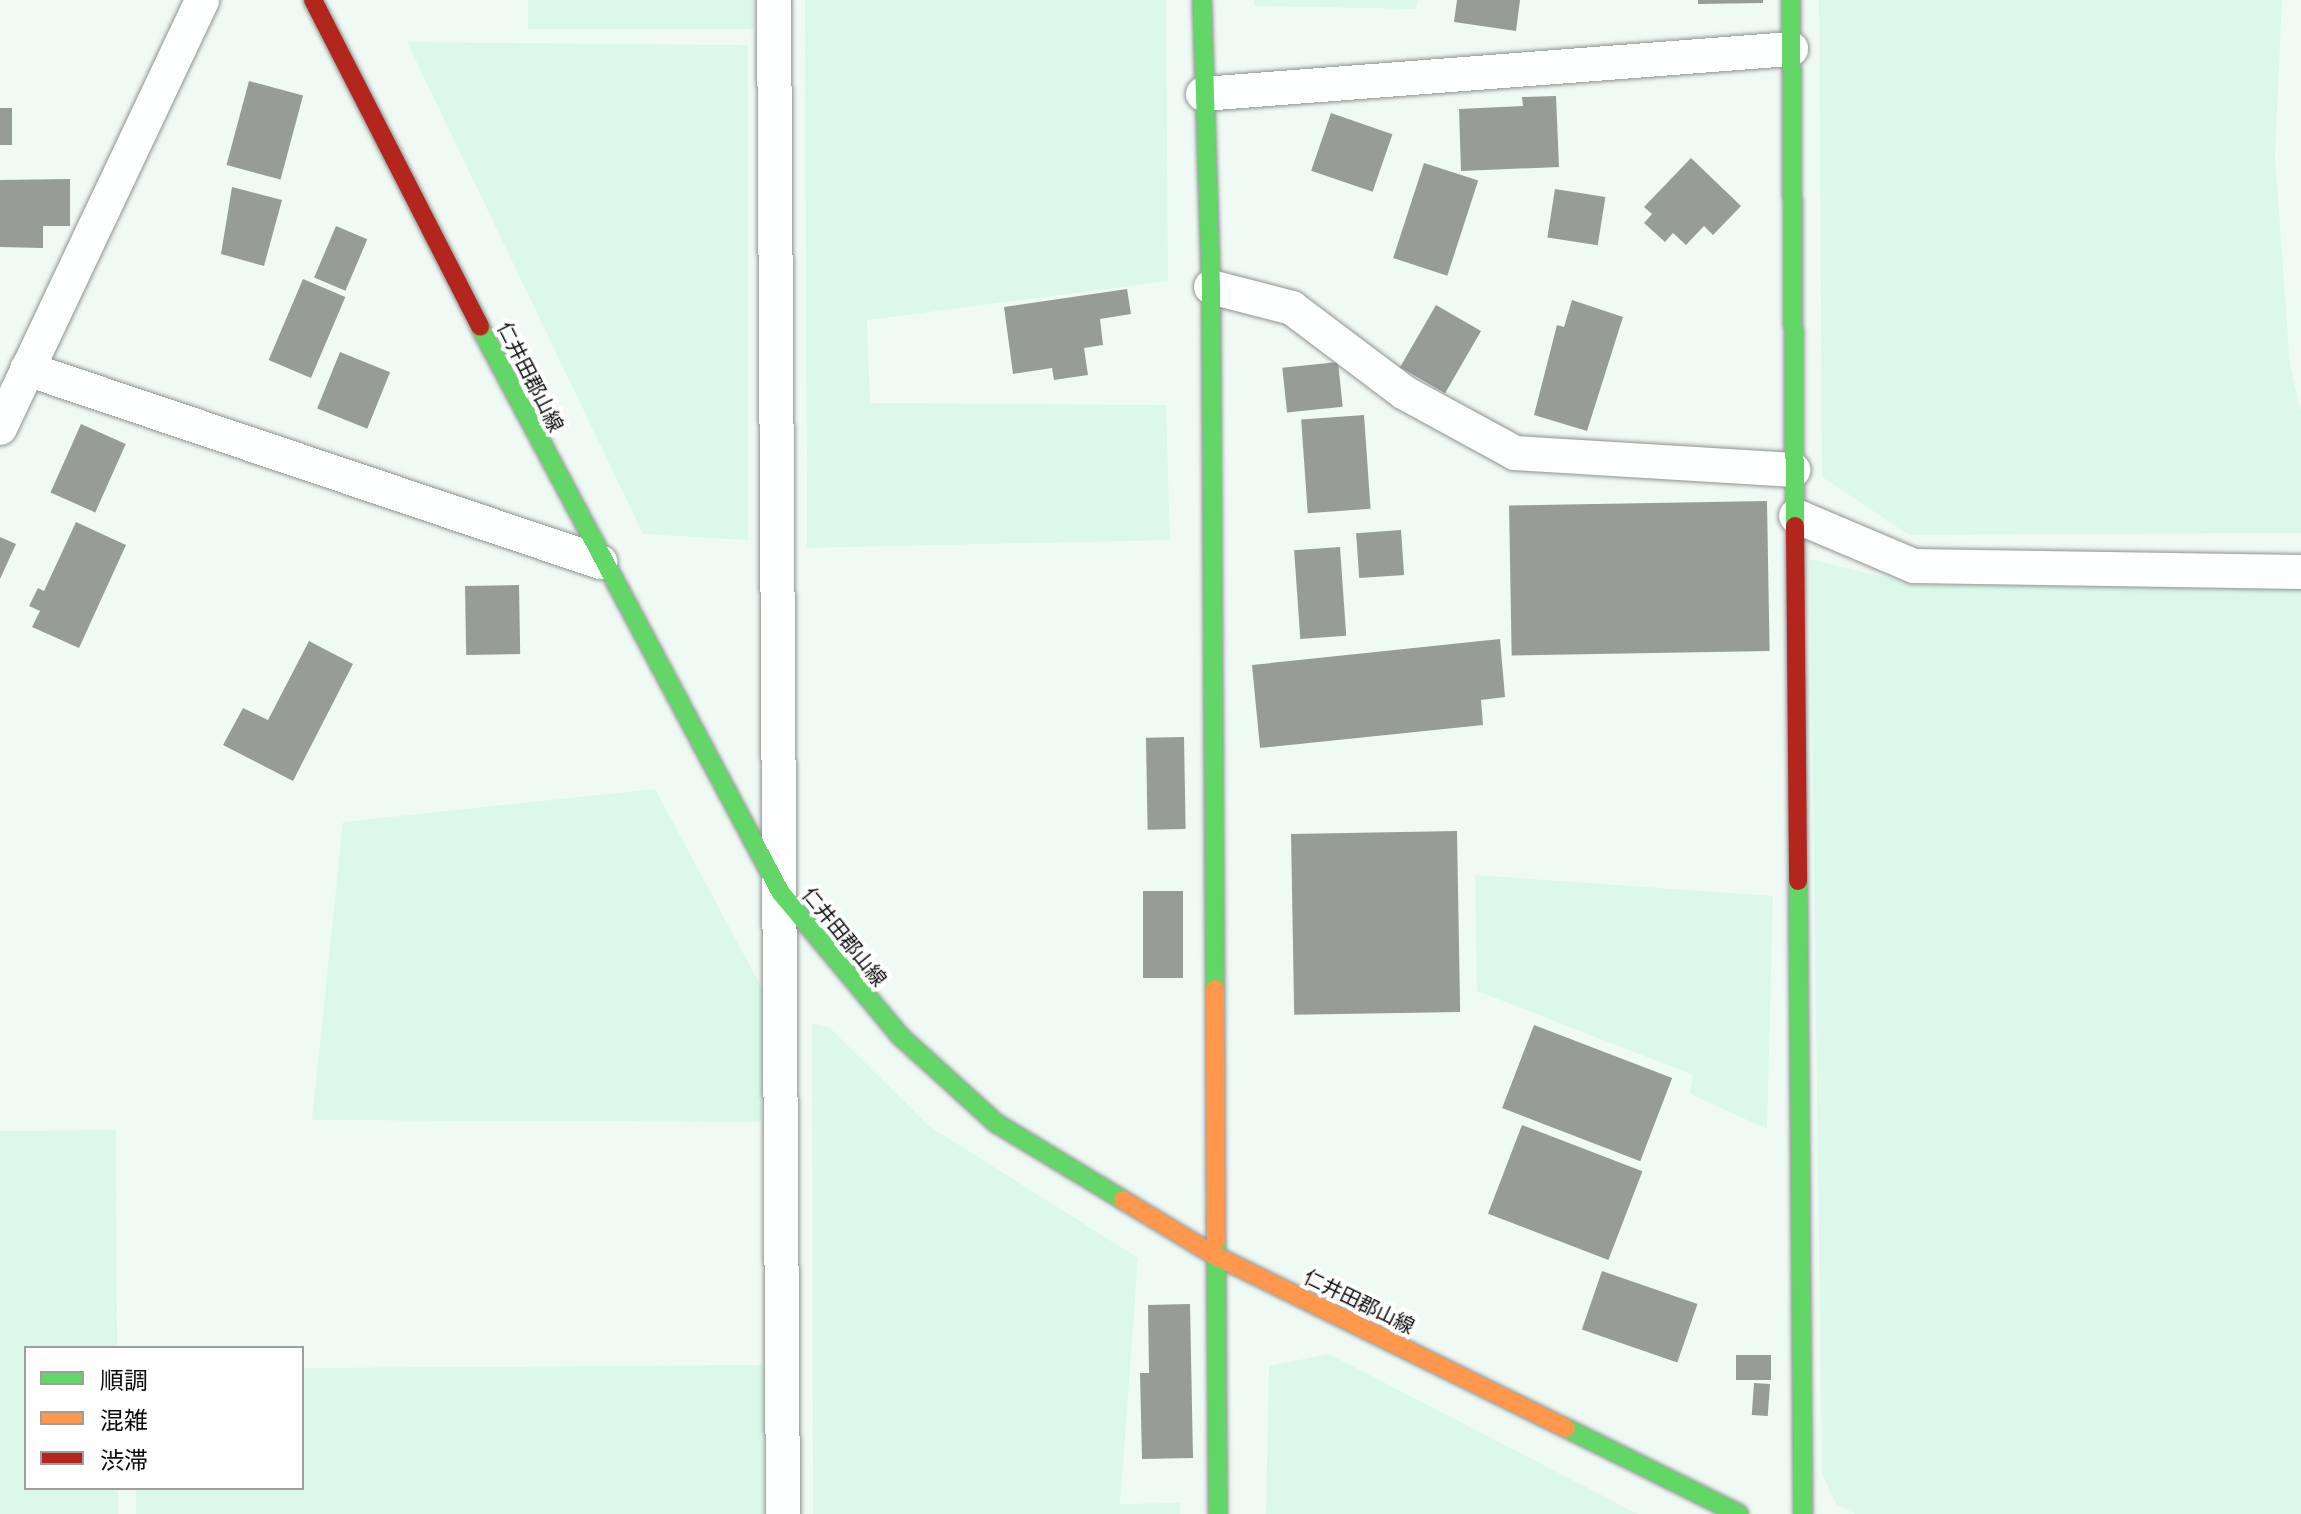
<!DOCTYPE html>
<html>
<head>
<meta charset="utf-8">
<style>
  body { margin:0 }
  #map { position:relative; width:2301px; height:1514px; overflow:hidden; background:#f0faf5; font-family:"Roboto Serif","Noto Sans JP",serif }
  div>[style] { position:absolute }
  .farmland>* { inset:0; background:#dbf8eb; transform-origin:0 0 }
  .building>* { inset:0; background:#969d98; transform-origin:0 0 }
  .roads { filter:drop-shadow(0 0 2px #8f9391) drop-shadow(0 0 2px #8f9391) }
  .street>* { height:34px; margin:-17px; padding:0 17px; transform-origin:17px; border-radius:17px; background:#fdfefe }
  .fast>* { height:18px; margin:-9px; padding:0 9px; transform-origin:9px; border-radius:9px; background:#63d668 }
  .slow>* { height:18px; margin:-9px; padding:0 9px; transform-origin:9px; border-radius:9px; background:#ff974d }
  .jam>* { height:18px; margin:-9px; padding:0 9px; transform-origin:9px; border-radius:9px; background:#b3261e }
  span { translate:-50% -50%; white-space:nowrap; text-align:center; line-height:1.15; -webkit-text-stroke:8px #fff; paint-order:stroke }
  .street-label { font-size:20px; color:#0c0c0c }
  .legend { position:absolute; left:24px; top:1346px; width:280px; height:144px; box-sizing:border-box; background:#fff; border:2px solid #9e9e9e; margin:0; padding:10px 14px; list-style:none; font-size:24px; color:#0c0c0c }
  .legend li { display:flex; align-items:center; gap:16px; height:40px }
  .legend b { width:40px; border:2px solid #9e9e9e }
</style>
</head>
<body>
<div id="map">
  <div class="farmland">
    <div style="left:528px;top:0;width:226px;height:29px"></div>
    <div style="clip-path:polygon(805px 0,1166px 0,1168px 281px,867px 320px,870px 403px,1166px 405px,1170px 540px,807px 548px)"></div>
    <div style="clip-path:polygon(1254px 0,1418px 0,1416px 9px,1254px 6px)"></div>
    <div style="clip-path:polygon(1819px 0,2282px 0,2275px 156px,2290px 364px,2301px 412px,2301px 533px,1909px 535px,1822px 477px)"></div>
    <div style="clip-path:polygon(407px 42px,748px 45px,748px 540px,643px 534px)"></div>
    <div style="clip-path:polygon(1810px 559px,1915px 585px,2301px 587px,2301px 1514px,1855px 1514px,1836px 1504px,1822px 1474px)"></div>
    <div style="clip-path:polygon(655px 789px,764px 992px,761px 1122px,312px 1120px,343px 822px)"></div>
    <div style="clip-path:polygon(1475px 875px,1773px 896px,1767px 1129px,1690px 1094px,1693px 1075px,1477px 991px)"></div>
    <div style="clip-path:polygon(812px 1024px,829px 1027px,929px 1126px,1138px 1258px,1120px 1504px,1180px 1503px,1180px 1514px,813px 1514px)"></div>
    <div style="clip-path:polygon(116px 1130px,117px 1348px,26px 1348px,26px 1488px,118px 1488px,118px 1514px,0 1514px,0 1131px)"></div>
    <div style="clip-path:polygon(1329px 1354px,1638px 1514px,1266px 1514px,1269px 1366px)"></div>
    <div style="clip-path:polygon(763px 1365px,763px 1514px,136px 1514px,136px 1488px,302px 1488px,302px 1368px)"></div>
  </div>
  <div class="building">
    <div style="clip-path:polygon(1457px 0,1520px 0,1516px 31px,1454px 22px)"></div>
    <div style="clip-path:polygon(1698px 0,1763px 0,1763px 3px,1698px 4px)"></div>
    <div style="left:249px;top:81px;width:56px;height:87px;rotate:15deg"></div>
    <div style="clip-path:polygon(1556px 96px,1559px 167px,1461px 171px,1459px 109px,1523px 106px,1522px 97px)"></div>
    <div style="left:0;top:108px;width:12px;height:37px"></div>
    <div style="left:1331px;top:113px;width:65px;height:61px;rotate:19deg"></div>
    <div style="clip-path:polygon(1691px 158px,1741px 206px,1713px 235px,1704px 226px,1686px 245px,1673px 233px,1665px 242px,1644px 223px,1652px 214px,1644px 207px)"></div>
    <div style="left:1424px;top:163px;width:57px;height:100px;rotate:18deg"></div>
    <div style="clip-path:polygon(70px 179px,70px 226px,43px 226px,43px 248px,0 247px,0 180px)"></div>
    <div style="clip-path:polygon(232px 187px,282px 200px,264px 266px,221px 254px)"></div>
    <div style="left:1555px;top:189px;width:51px;height:49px;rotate:9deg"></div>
    <div style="left:336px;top:226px;width:34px;height:56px;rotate:23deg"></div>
    <div style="left:303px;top:279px;width:46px;height:88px;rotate:23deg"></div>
    <div style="clip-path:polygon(1127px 289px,1131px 314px,1100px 319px,1103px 345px,1084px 348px,1088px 375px,1054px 380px,1052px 368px,1013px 374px,1004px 307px)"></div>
    <div style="clip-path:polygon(1572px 300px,1623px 317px,1587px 431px,1534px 415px,1557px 325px,1564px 327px)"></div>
    <div style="left:1436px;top:305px;width:52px;height:72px;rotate:30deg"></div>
    <div style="left:340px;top:352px;width:54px;height:61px;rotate:22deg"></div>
    <div style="left:1338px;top:362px;width:45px;height:56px;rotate:84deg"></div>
    <div style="left:1364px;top:415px;width:94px;height:63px;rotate:86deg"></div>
    <div style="left:81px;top:424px;width:49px;height:75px;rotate:24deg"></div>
    <div style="left:1767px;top:501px;width:150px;height:258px;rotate:89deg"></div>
    <div style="clip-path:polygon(76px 522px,126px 545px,79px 648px,32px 627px,40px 611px,29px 606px,38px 588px,44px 591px)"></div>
    <div style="left:1401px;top:530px;width:45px;height:45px;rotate:86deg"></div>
    <div style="clip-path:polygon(0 537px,16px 544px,0 579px)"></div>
    <div style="left:1340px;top:547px;width:89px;height:46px;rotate:86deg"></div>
    <div style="left:519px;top:585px;width:69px;height:54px;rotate:89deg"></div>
    <div style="clip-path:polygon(1500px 639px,1505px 697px,1481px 700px,1483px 725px,1260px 748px,1252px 665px)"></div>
    <div style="clip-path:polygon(309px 641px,353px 664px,293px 781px,223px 745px,243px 708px,268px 720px)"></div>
    <div style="left:1184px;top:737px;width:92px;height:38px;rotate:89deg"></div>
    <div style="left:1457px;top:831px;width:181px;height:166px;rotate:89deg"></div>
    <div style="left:1183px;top:891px;width:87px;height:40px;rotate:90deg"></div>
    <div style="left:1534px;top:1025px;width:148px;height:89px;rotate:21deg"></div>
    <div style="left:1522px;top:1125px;width:129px;height:95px;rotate:21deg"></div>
    <div style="left:1602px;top:1271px;width:101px;height:62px;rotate:19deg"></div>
    <div style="clip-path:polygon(1190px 1304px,1193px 1458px,1142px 1459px,1140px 1373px,1149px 1373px,1148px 1305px)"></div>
    <div style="left:1736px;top:1355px;width:35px;height:25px"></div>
    <div style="left:1754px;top:1383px;width:16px;height:32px;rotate:4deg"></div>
  </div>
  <div class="roads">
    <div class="street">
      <div style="left:774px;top:0;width:1514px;rotate:89.66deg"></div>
      <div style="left:1203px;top:94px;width:590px;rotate:-4.38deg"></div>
      <div style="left:1211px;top:287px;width:84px;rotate:14.5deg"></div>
      <div style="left:1292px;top:308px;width:141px;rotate:37deg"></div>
      <div style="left:1405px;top:393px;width:125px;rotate:28.6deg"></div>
      <div style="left:1515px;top:453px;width:279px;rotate:3.5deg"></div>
      <div style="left:27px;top:369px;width:605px;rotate:18.61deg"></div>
      <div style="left:0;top:428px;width:473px;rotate:-64.7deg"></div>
      <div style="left:1796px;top:516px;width:128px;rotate:23deg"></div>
      <div style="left:1914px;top:566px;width:387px;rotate:0.9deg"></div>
    </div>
    <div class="fast">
      <div style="left:1202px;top:0;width:287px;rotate:88.2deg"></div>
      <div style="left:1211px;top:287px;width:702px;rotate:89.67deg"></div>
      <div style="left:1791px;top:0;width:526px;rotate:89.56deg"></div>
      <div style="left:480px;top:327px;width:641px;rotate:62deg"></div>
      <div style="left:781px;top:893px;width:186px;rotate:50.2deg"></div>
      <div style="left:900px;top:1036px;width:130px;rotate:42.2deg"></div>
      <div style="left:996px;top:1123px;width:149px;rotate:31.2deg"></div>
      <div style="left:1798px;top:881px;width:633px;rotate:89.55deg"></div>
      <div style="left:1216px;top:1241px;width:273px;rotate:89.6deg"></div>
      <div style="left:1566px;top:1428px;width:193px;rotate:26.4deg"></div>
    </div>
    <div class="slow">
      <div style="left:1215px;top:989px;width:252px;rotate:89.8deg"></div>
      <div style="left:1123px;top:1200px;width:106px;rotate:31.1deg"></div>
      <div style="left:1214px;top:1255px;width:392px;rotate:26.2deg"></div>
    </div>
    <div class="jam">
      <div style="left:313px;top:0;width:367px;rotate:62.9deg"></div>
      <div style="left:1795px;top:526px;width:355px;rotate:89.5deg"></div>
    </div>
  </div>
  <div class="street-label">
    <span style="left:530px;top:377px;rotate:63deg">仁井田郡山線</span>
    <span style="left:844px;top:937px;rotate:51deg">仁井田郡山線</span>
    <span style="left:1359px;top:1302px;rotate:26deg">仁井田郡山線</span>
  </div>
  <ul class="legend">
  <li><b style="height:10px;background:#63d668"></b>順調</li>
  <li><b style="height:10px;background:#ff974d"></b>混雑</li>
  <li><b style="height:10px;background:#b3261e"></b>渋滞</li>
  </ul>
</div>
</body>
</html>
